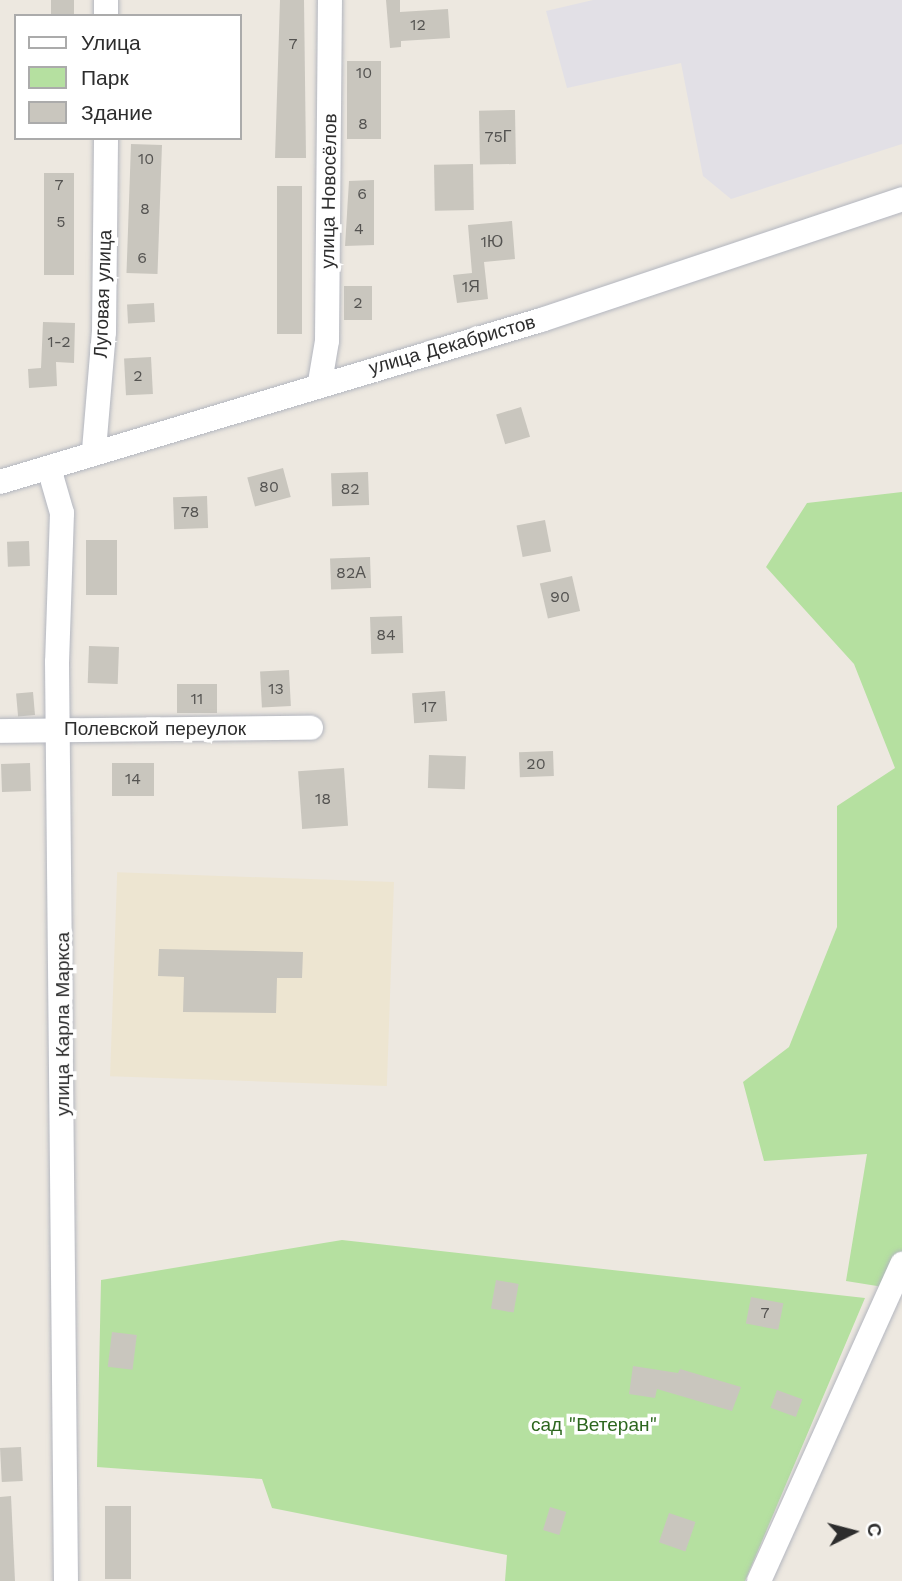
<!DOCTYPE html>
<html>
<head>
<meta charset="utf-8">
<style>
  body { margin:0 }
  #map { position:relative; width:902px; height:1581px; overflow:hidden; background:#ede8e0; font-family:"Work Sans",sans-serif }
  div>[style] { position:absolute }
  .industrial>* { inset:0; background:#e2e0e6 }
  .education>* { inset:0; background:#ede5d1; transform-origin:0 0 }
  .green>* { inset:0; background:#b5e0a0 }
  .building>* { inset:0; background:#c9c6be; transform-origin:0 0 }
  .roads { filter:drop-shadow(0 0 2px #b3b6bf) drop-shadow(0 0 2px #b3b6bf) }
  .minor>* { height:24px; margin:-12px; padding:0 12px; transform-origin:12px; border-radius:12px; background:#fff }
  span { translate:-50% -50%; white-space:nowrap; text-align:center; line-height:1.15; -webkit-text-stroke:7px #fff; paint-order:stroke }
  .number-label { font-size:16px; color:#545351 }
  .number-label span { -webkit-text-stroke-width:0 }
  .street-label { font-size:19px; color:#2d2d2d }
  .park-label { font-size:19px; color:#2d671f }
  .legend { position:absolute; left:14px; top:14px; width:228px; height:126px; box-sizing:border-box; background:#fff; border:2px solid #ababab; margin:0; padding:9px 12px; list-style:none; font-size:21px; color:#2d2d2d }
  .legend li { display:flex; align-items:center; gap:14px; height:35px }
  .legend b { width:35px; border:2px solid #ababab }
  .north { position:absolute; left:818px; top:1497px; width:70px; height:70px; -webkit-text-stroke:5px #fff; paint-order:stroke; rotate:84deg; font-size:19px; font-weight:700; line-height:28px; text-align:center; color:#2d2d2d }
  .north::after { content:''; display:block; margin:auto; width:24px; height:32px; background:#2d2d2d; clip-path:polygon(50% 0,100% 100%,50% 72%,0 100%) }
</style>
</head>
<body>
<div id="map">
  <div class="industrial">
    <div style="clip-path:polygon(593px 0,902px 0,902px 144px,731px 199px,703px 176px,681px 63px,567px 88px,546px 11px)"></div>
  </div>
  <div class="education">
    <div style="left:394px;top:882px;width:204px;height:277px;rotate:92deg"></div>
  </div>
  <div class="green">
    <div style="clip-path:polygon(902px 492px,902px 1290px,846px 1281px,867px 1154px,764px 1161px,743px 1082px,789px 1047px,837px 927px,837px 806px,895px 768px,854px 664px,766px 567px,807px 503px)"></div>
    <div style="clip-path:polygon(342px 1240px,865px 1298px,745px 1581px,505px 1581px,507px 1555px,272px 1508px,262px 1479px,97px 1467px,101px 1280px)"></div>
  </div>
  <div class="building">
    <div style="left:51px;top:0;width:23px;height:16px"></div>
    <div style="clip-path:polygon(280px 0,304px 0,306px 158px,275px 158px)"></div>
    <div style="clip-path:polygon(386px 0,400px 0,400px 12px,448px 9px,450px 38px,401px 41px,401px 47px,390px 48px)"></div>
    <div style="left:347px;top:61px;width:34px;height:78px"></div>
    <div style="left:515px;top:110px;width:54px;height:36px;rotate:89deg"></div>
    <div style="left:131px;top:144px;width:31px;height:129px;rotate:2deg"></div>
    <div style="left:473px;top:164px;width:46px;height:39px;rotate:89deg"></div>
    <div style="left:44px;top:173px;width:30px;height:102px"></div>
    <div style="clip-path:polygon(374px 180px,374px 245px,345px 246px,349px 181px)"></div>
    <div style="left:277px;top:186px;width:25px;height:148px"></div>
    <div style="clip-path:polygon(512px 221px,515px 259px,484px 262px,488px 299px,457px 303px,453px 275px,472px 273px,468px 225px)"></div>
    <div style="left:344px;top:286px;width:28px;height:34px"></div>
    <div style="left:154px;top:303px;width:19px;height:27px;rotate:87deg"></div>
    <div style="clip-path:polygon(43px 322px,75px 323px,74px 363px,56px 362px,57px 386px,29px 388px,28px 369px,41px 368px)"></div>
    <div style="left:151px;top:357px;width:37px;height:27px;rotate:87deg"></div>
    <div style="left:521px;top:407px;width:31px;height:26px;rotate:73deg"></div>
    <div style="left:283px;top:468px;width:30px;height:37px;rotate:75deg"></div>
    <div style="left:368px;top:472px;width:33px;height:37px;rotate:88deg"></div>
    <div style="left:207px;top:496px;width:32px;height:34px;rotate:88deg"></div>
    <div style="left:545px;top:520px;width:32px;height:29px;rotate:79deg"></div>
    <div style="left:86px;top:540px;width:31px;height:55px"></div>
    <div style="left:29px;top:541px;width:25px;height:22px;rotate:88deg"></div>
    <div style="left:370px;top:557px;width:31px;height:40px;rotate:88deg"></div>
    <div style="left:572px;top:576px;width:36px;height:33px;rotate:77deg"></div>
    <div style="left:402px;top:616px;width:37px;height:32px;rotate:88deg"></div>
    <div style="left:89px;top:646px;width:30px;height:37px;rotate:2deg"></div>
    <div style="left:289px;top:670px;width:36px;height:29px;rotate:87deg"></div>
    <div style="left:217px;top:684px;width:29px;height:40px;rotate:90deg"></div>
    <div style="left:445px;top:691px;width:30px;height:33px;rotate:86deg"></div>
    <div style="left:33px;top:692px;width:23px;height:17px;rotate:85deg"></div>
    <div style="left:553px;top:751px;width:25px;height:34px;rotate:88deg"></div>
    <div style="left:429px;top:755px;width:37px;height:33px;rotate:2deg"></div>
    <div style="left:30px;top:763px;width:28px;height:29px;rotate:88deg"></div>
    <div style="left:112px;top:763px;width:42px;height:33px"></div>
    <div style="left:344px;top:768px;width:58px;height:46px;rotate:86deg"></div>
    <div style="clip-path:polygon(159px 949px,303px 952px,302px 978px,277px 978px,276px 1013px,183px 1012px,184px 977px,158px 976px)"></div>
    <div style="left:496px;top:1280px;width:23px;height:29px;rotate:10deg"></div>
    <div style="left:751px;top:1297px;width:33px;height:27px;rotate:11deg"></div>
    <div style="left:112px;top:1332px;width:25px;height:35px;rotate:7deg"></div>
    <div style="clip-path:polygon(633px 1366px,678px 1373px,680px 1369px,741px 1387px,732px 1411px,657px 1389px,655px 1398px,629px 1394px)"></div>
    <div style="left:777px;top:1390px;width:27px;height:19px;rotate:20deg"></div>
    <div style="left:21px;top:1447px;width:34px;height:21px;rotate:87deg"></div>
    <div style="clip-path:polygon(11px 1496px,15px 1581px,0 1581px,0 1497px)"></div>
    <div style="left:105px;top:1506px;width:26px;height:73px"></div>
    <div style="left:550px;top:1507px;width:17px;height:24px;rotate:17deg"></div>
    <div style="left:669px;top:1513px;width:28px;height:31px;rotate:19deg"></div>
  </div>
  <div class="roads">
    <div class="minor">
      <div style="left:106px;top:0;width:16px;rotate:90deg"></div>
      <div style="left:320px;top:382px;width:42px;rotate:-80.3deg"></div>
      <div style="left:327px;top:341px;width:341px;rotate:-89.5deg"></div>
      <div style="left:94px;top:450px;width:118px;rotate:-85.2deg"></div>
      <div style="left:104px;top:332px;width:194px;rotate:-89.4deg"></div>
      <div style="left:49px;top:468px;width:47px;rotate:73.9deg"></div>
      <div style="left:62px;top:513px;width:149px;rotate:91.9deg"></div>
      <div style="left:57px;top:662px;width:919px;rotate:89.44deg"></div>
      <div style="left:0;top:482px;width:565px;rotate:-16.67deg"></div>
      <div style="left:541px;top:320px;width:381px;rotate:-18.5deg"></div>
      <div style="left:0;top:731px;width:311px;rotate:-0.6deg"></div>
      <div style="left:759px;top:1581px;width:348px;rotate:-65.7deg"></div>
    </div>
  </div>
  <div class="number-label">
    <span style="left:418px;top:25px">12</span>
    <span style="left:293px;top:44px">7</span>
    <span style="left:364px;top:73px">10</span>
    <span style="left:363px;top:124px">8</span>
    <span style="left:498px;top:137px">75Г</span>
    <span style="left:146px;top:159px">10</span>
    <span style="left:59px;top:185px">7</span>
    <span style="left:362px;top:194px">6</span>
    <span style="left:145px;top:209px">8</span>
    <span style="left:61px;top:222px">5</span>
    <span style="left:359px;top:229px">4</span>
    <span style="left:492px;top:242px">1Ю</span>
    <span style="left:142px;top:258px">6</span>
    <span style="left:471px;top:287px">1Я</span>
    <span style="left:358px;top:303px">2</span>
    <span style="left:59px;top:342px">1-2</span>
    <span style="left:138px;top:376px">2</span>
    <span style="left:269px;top:487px">80</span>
    <span style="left:350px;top:489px">82</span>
    <span style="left:190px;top:512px">78</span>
    <span style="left:351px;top:573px">82А</span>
    <span style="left:560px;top:597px">90</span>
    <span style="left:386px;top:635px">84</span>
    <span style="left:276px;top:689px">13</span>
    <span style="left:197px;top:699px">11</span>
    <span style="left:429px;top:707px">17</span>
    <span style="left:536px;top:764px">20</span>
    <span style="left:133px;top:779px">14</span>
    <span style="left:323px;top:799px">18</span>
    <span style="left:765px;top:1313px">7</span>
  </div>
  <div class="street-label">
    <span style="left:329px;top:191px;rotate:-89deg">улица Новосёлов</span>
    <span style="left:103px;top:294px;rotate:-88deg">Луговая улица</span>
    <span style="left:452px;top:345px;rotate:-16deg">улица Декабристов</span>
    <span style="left:155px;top:729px">Полевской переулок</span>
    <span style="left:63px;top:1024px;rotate:-90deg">улица Карла Маркса</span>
  </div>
  <div class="park-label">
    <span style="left:594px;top:1425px">сад "Ветеран"</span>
  </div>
  <ul class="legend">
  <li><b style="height:9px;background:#fff"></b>Улица</li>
  <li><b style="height:19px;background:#b5e0a0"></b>Парк</li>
  <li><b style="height:19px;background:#c9c6be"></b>Здание</li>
  </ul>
  <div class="north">С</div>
</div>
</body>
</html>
